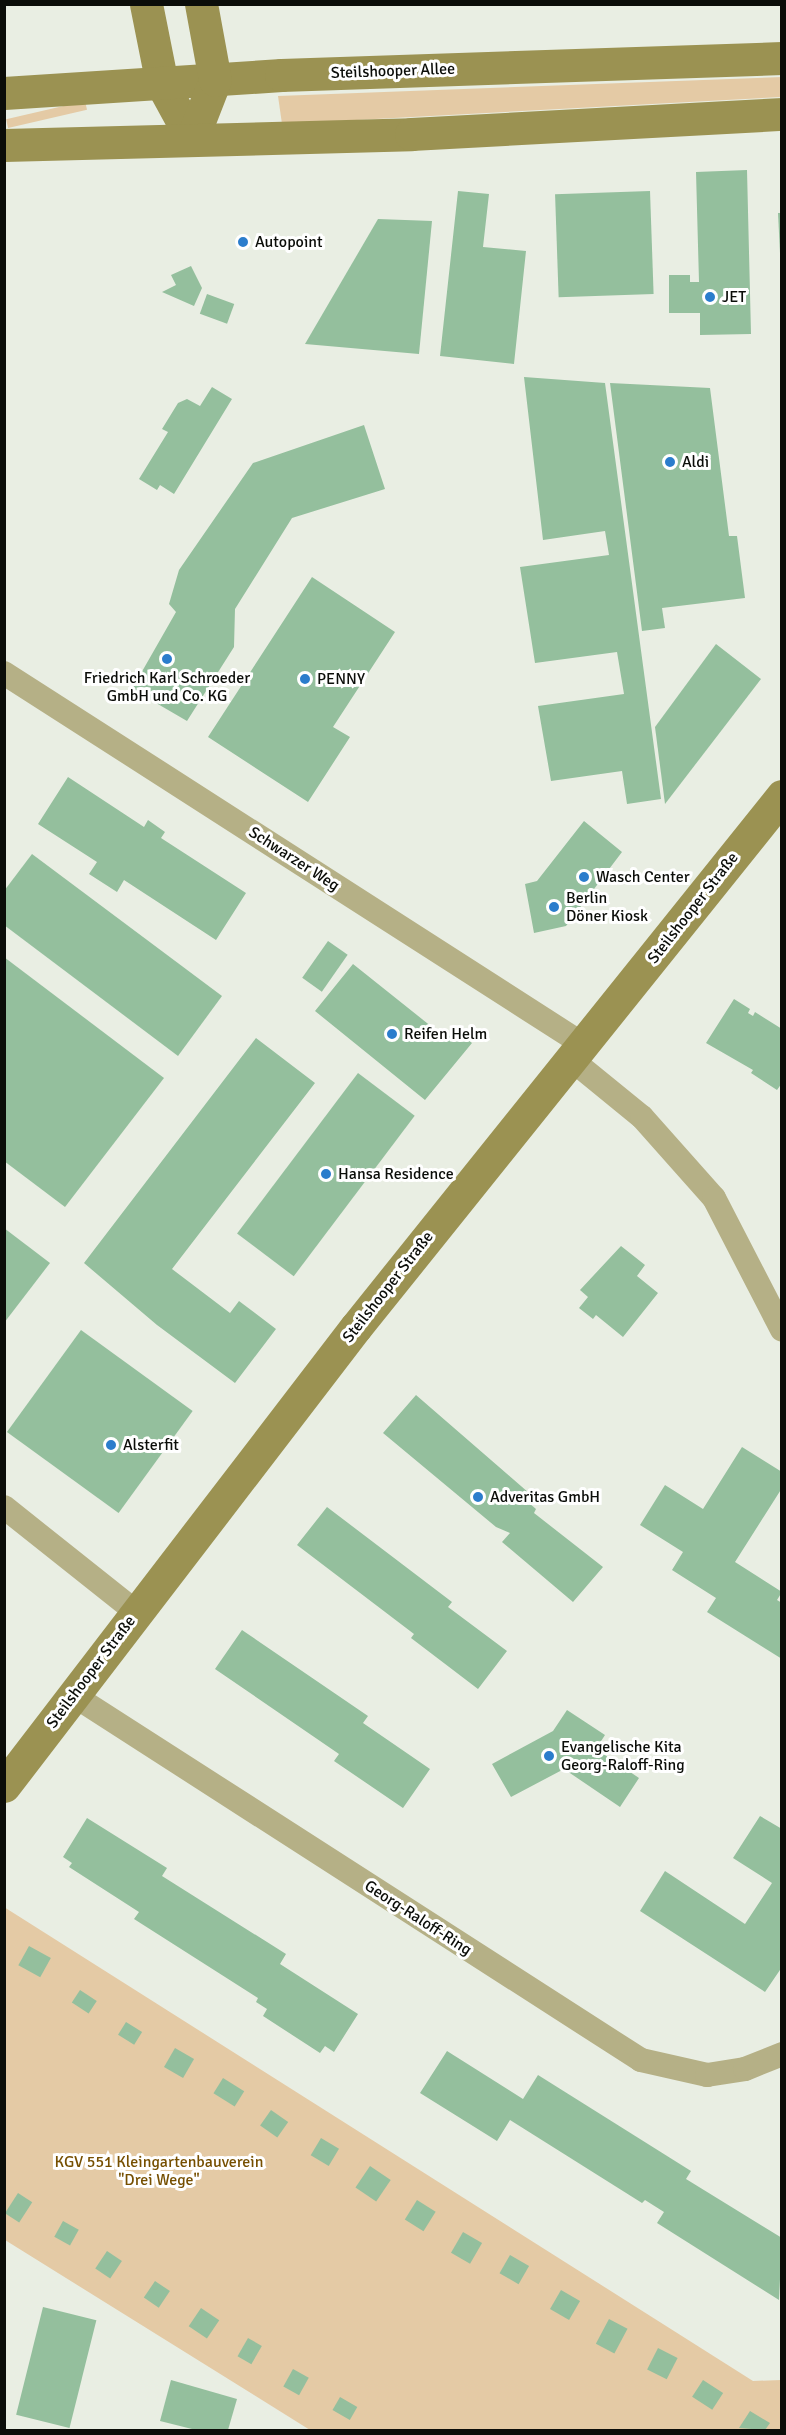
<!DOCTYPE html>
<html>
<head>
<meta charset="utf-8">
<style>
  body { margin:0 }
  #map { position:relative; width:786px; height:2435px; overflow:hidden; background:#e9eee3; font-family:Signika,sans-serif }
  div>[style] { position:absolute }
  .green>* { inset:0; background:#e4caa5; transform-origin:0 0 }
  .building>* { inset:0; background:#94bf9d; transform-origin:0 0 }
  .street>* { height:24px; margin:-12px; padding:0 12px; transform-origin:12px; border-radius:12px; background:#b5b086 }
  .secondary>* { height:33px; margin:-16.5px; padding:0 16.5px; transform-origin:16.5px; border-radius:16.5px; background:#9b9252 }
  .dots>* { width:16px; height:16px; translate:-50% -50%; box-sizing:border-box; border:3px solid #fff; border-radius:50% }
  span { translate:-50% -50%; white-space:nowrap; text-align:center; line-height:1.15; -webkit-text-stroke:6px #fff; paint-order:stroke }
  .street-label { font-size:16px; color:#0b0d09 }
  .poi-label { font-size:16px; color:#0b0d09 }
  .left { translate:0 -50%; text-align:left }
  .park-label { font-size:16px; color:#764f00 }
  .frame { position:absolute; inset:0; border:6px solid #0b0d09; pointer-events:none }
</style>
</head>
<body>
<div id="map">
  <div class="green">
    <div style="clip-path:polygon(782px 77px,781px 97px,282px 124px,278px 96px)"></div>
    <div style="left:85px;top:101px;width:9px;height:81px;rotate:77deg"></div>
    <div style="clip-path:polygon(4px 1907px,753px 2381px,781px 2380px,781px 2430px,310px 2430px,5px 2240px)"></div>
  </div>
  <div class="building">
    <div style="clip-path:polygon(747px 170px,751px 334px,700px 335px,700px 313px,669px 313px,669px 275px,690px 275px,690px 282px,699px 282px,696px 172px)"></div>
    <div style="clip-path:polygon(458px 191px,489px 194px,483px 247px,526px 251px,514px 364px,440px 356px)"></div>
    <div style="left:650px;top:191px;width:103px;height:95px;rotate:88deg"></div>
    <div style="clip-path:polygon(778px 213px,782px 213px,782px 253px,780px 253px)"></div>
    <div style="clip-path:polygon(378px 219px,432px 221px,419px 354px,305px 344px)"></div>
    <div style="clip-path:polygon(191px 266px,202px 288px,194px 306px,162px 292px,176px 285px,171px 275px)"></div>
    <div style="left:207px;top:294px;width:29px;height:21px;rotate:20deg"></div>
    <div style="clip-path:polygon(524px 377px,605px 383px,661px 799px,627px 804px,622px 771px,551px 781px,538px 706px,624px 694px,617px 652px,535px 663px,520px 567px,609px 555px,605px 531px,543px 540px)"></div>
    <div style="clip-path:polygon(610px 383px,710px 388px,729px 536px,737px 536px,745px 598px,662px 608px,665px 628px,642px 631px)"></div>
    <div style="clip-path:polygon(212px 387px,232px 399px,174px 494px,160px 485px,157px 490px,139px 479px,168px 432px,162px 429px,178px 403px,187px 399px,200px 406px)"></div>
    <div style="clip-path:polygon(364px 425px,385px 489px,292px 518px,235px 609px,234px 647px,187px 721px,132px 689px,176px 612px,169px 604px,179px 570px,253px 463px)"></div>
    <div style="clip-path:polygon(312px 577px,395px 632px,333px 727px,350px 737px,308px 802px,208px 737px)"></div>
    <div style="clip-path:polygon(716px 644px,761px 679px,665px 804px,655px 727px)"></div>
    <div style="clip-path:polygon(68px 777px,144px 827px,148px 820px,165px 832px,161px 838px,246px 893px,216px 940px,124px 880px,117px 892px,89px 874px,97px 862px,38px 824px)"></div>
    <div style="clip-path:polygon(584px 821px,622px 852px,566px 926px,534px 933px,525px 884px,537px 881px)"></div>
    <div style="clip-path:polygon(32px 854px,222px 996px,178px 1056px,4px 925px,4px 891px)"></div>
    <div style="left:328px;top:941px;width:24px;height:45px;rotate:35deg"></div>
    <div style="clip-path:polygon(4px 957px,164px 1078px,65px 1207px,4px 1161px)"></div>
    <div style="clip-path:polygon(353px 964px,447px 1039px,455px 1029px,472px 1043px,425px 1100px,315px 1011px)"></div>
    <div style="clip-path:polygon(734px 999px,750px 1009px,748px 1013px,753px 1016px,755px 1012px,782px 1029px,782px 1083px,777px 1090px,751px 1073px,753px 1070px,706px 1043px)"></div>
    <div style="clip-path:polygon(256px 1038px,315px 1083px,172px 1269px,230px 1313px,239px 1301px,276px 1329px,235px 1383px,157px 1325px,84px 1263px)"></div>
    <div style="left:358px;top:1073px;width:71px;height:201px;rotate:37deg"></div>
    <div style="clip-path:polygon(4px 1228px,50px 1263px,4px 1323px)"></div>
    <div style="clip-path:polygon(621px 1246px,645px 1265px,637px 1276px,658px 1293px,623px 1337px,596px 1315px,593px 1319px,579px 1308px,588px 1297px,580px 1290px)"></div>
    <div style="left:81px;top:1330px;width:138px;height:126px;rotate:36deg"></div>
    <div style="clip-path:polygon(416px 1395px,529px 1493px,523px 1498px,536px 1509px,534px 1513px,603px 1567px,573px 1602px,502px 1542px,510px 1533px,496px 1527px,383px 1433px)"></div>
    <div style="clip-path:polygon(742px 1447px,782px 1472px,782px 1488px,735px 1562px,782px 1592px,777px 1600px,782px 1603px,782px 1659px,707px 1612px,716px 1598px,672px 1570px,683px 1552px,640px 1525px,665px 1485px,703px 1509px)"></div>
    <div style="clip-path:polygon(327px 1507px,452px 1602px,448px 1607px,507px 1651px,478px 1689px,411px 1638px,414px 1634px,297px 1545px)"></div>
    <div style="clip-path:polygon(242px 1630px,368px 1716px,363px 1723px,430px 1769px,403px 1808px,334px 1761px,339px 1754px,215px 1669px)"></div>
    <div style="clip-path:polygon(567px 1710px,605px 1735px,596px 1749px,639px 1778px,620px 1807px,564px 1769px,511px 1797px,492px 1764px,553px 1731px)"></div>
    <div style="clip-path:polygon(760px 1816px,782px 1829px,782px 1967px,765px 1992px,640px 1911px,665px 1871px,745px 1924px,772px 1883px,733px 1858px)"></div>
    <div style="clip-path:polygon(87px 1818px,167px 1868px,162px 1876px,286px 1954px,280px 1964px,358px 2014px,334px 2052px,325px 2046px,320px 2053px,263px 2016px,267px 2009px,256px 2002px,258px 1998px,134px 1919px,139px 1912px,69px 1867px,72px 1863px,63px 1857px)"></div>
    <div style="left:29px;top:1946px;width:25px;height:22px;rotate:29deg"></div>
    <div style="left:80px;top:1990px;width:20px;height:15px;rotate:33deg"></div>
    <div style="left:126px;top:2022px;width:19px;height:15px;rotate:32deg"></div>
    <div style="left:175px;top:2048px;width:22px;height:22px;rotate:30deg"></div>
    <div style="clip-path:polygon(447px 2051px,523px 2099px,538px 2075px,691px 2171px,686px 2179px,782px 2238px,779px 2300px,657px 2223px,664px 2212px,645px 2200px,642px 2203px,510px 2120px,497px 2141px,420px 2093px)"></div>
    <div style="left:223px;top:2078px;width:25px;height:18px;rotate:32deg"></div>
    <div style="left:271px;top:2110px;width:21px;height:19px;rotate:35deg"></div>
    <div style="left:321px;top:2138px;width:21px;height:20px;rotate:31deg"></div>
    <div style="left:370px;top:2166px;width:25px;height:26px;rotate:34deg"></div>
    <div style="left:18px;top:2193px;width:17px;height:24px;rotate:33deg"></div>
    <div style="left:417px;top:2200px;width:22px;height:23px;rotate:32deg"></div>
    <div style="left:63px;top:2221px;width:18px;height:18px;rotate:29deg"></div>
    <div style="left:463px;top:2232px;width:22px;height:24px;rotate:30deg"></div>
    <div style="left:107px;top:2251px;width:18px;height:21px;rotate:34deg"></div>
    <div style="left:510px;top:2255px;width:22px;height:21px;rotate:30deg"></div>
    <div style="left:155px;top:2281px;width:18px;height:20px;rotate:34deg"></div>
    <div style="left:561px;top:2290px;width:22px;height:22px;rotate:30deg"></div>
    <div style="left:43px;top:2307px;width:55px;height:111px;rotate:14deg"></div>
    <div style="left:201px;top:2308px;width:22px;height:22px;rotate:34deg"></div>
    <div style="left:609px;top:2319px;width:21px;height:28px;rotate:28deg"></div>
    <div style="left:248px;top:2338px;width:16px;height:21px;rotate:30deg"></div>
    <div style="left:658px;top:2348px;width:22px;height:24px;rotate:27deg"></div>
    <div style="left:293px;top:2369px;width:18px;height:20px;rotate:29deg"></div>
    <div style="clip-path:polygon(171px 2380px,237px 2399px,228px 2430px,196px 2430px,160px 2421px)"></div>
    <div style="left:703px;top:2380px;width:24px;height:20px;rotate:33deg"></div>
    <div style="left:340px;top:2397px;width:20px;height:15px;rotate:30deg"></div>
    <div style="clip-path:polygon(750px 2411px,770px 2423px,765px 2430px,739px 2428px)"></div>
  </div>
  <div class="street">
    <div style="left:4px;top:673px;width:689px;rotate:32.68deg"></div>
    <div style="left:572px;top:1060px;width:90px;rotate:39.2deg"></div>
    <div style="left:642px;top:1117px;width:108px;rotate:48.4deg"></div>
    <div style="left:714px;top:1198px;width:148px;rotate:62.7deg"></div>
    <div style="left:4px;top:1507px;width:169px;rotate:38.5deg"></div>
    <div style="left:73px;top:1695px;width:675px;rotate:32.73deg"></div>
    <div style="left:641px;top:2060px;width:68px;rotate:12.8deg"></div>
    <div style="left:707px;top:2075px;width:38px;rotate:-9deg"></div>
    <div style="left:745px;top:2069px;width:40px;rotate:-22deg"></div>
  </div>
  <div class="secondary">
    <div style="left:146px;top:4px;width:82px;rotate:78.7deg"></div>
    <div style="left:162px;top:84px;width:63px;rotate:61.4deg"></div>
    <div style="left:4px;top:93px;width:278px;rotate:-3.7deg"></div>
    <div style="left:281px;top:75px;width:501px;rotate:-1.94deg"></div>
    <div style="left:192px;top:139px;width:63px;rotate:-68.7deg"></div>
    <div style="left:215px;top:80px;width:77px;rotate:-100.4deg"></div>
    <div style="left:4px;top:145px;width:407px;rotate:-1.5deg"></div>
    <div style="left:411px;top:134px;width:372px;rotate:-3.1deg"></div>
    <div style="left:4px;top:1786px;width:578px;rotate:-52.52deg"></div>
    <div style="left:356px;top:1327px;width:681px;rotate:-51.26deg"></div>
  </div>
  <div class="dots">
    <div style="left:243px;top:242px;background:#2b7dcc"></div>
    <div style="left:710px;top:297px;background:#2b7dcc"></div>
    <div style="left:670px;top:462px;background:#2b7dcc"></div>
    <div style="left:167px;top:659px;background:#2b7dcc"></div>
    <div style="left:305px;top:679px;background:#2b7dcc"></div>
    <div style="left:584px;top:877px;background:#2b7dcc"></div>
    <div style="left:554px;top:907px;background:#2b7dcc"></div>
    <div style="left:392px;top:1034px;background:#2b7dcc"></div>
    <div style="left:326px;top:1174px;background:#2b7dcc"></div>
    <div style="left:111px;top:1445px;background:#2b7dcc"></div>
    <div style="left:478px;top:1497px;background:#2b7dcc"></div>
    <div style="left:549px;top:1756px;background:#2b7dcc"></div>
  </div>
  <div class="street-label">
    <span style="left:393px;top:71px;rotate:-2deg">Steilshooper Allee</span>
    <span style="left:294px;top:859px;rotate:33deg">Schwarzer Weg</span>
    <span style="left:693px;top:908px;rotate:-52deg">Steilshooper Straße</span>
    <span style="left:388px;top:1287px;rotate:-52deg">Steilshooper Straße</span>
    <span style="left:91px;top:1672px;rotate:-53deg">Steilshooper Straße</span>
    <span style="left:418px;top:1918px;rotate:33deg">Georg-Raloff-Ring</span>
  </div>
  <div class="poi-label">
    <span class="left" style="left:255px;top:242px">Autopoint</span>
    <span class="left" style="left:722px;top:297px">JET</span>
    <span class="left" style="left:682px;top:462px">Aldi</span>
    <span style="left:167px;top:687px">Friedrich Karl Schroeder<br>GmbH und Co. KG</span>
    <span class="left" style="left:317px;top:679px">PENNY</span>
    <span class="left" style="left:596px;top:877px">Wasch Center</span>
    <span class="left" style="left:566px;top:907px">Berlin<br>Döner Kiosk</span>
    <span class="left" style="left:404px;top:1034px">Reifen Helm</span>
    <span class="left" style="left:338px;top:1174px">Hansa Residence</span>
    <span class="left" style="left:123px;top:1445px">Alsterfit</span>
    <span class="left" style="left:490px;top:1497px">Adveritas GmbH</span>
    <span class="left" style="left:561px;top:1756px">Evangelische Kita<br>Georg-Raloff-Ring</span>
  </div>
  <div class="park-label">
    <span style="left:159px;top:2171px">KGV 551 Kleingartenbauverein<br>"Drei Wege"</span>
  </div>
  <div class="frame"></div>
</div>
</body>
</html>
